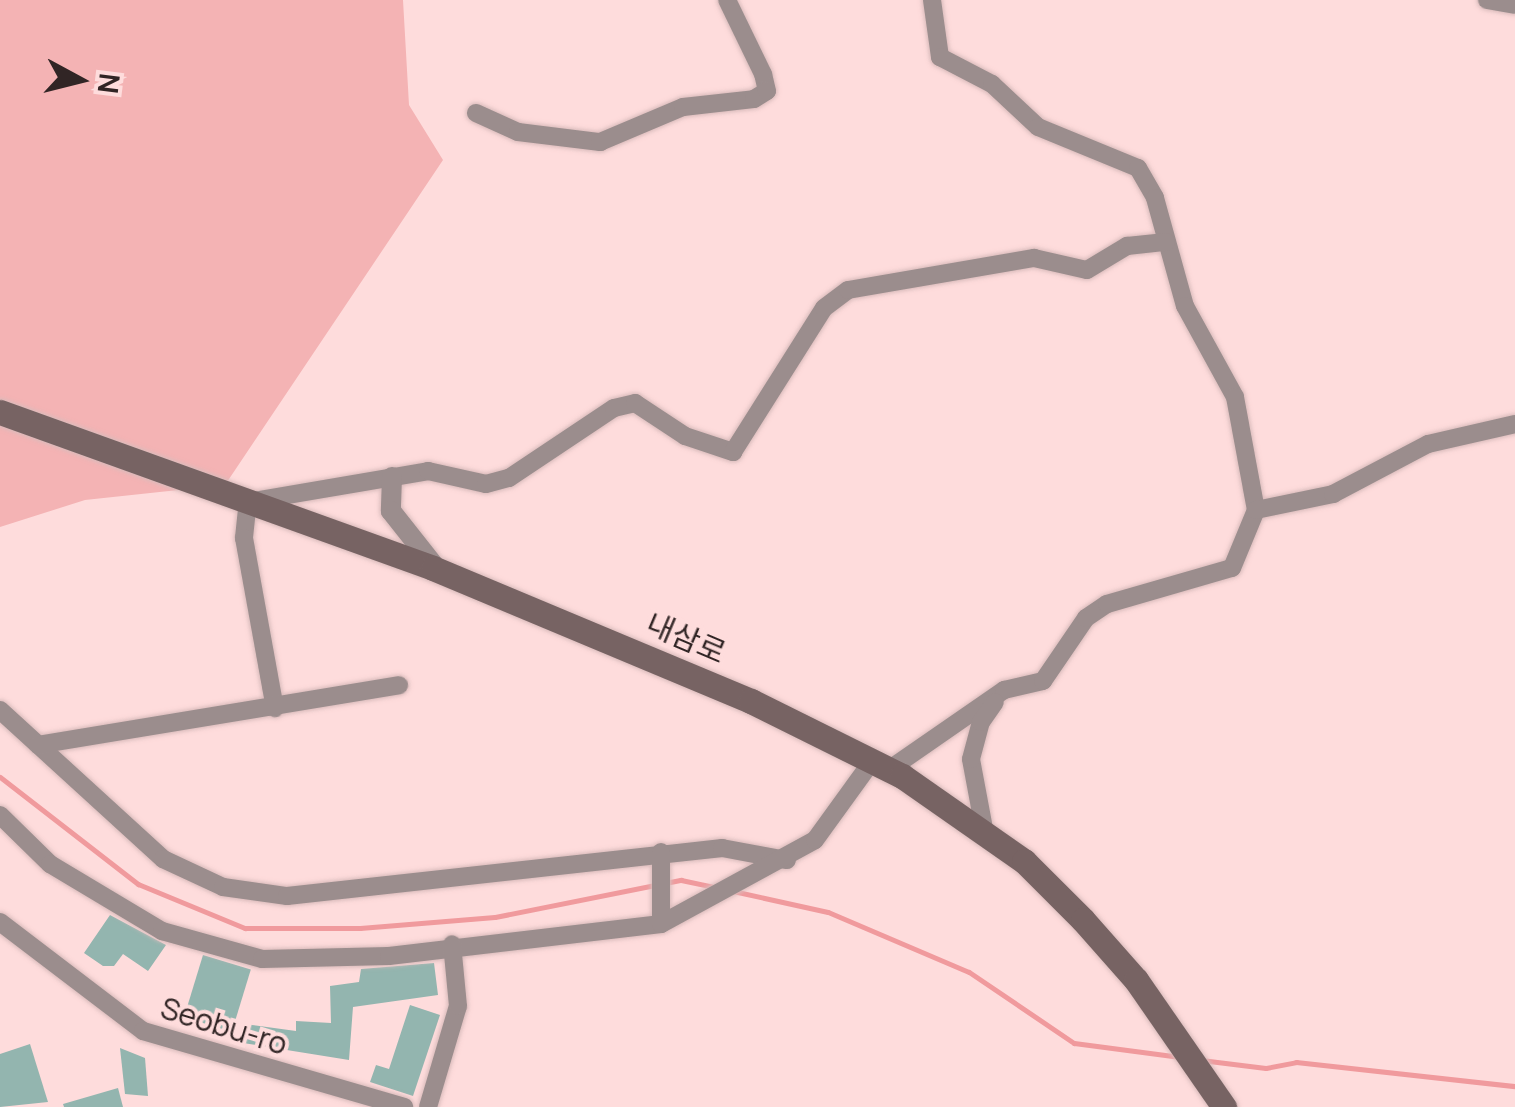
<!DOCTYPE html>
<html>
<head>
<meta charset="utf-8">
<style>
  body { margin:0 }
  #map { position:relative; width:1515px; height:1107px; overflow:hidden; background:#fedcdc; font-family:Manrope,"Noto Sans KR",sans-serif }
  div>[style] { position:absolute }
  .green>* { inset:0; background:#f4b3b4 }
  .stream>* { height:5px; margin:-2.5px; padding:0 2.5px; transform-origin:2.5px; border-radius:2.5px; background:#f09a9d }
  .building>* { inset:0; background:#93b5af; transform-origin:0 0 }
  .roads { filter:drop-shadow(0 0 2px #d9bbbb) drop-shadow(0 0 2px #d9bbbb) }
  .minor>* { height:18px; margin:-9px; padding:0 9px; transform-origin:9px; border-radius:9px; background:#9b8d8d }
  .tertiary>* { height:20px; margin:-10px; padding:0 10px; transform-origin:10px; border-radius:10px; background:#9b8d8d }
  .secondary>* { height:25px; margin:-12.5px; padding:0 12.5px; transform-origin:12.5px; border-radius:12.5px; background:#776363 }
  span { translate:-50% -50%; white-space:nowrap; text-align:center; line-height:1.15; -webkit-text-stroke:8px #fedcdc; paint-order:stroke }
  .street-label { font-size:30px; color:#312525 }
  .north { position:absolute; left:30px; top:30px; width:100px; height:100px; -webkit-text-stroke:8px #fedcdc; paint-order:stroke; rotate:97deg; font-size:28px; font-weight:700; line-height:40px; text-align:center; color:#312525 }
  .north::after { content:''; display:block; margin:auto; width:35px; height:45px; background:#312525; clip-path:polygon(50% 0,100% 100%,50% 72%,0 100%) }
</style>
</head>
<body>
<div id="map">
  <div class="green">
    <div style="clip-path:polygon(0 0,403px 0,409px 105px,443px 160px,225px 485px,85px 500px,0 527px)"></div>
  </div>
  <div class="stream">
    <div style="left:0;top:777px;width:175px;rotate:37.8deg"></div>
    <div style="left:138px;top:884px;width:116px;rotate:22.4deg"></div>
    <div style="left:245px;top:928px;width:115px"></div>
    <div style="left:360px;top:928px;width:135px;rotate:-4.7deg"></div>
    <div style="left:495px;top:917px;width:190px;rotate:-11.3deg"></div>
    <div style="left:681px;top:880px;width:38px;rotate:12deg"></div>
    <div style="left:733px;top:891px;width:97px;rotate:12.5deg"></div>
    <div style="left:828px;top:912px;width:153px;rotate:23.1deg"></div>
    <div style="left:969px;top:972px;width:127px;rotate:34.1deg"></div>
    <div style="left:1074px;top:1043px;width:107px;rotate:7.5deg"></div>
    <div style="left:1201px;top:1060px;width:65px;rotate:7deg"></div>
    <div style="left:1266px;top:1068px;width:31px;rotate:-11deg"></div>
    <div style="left:1296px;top:1062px;width:220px;rotate:6.3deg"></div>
  </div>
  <div class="building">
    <div style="clip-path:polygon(110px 915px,166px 945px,148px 971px,123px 954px,114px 966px,103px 966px,84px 953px)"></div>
    <div style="left:203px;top:955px;width:50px;height:65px;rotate:17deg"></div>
    <div style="clip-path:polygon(434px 963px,438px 995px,353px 1007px,349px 1060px,243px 1043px,245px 1024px,296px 1031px,296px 1021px,331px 1023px,330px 986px,359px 982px,361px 969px)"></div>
    <div style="clip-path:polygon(410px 1005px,440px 1015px,413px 1096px,370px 1082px,376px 1065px,389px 1069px)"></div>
    <div style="clip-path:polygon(30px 1044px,48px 1102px,0 1107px,0 1054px)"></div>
    <div style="clip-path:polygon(120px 1048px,145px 1058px,148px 1096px,125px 1094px)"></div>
    <div style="clip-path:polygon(118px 1088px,123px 1107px,64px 1107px,63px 1104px)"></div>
  </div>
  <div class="roads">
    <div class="minor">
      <div style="left:932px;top:0;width:58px;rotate:82deg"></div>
      <div style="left:940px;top:57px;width:59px;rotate:27.4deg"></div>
      <div style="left:992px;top:84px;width:63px;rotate:43.1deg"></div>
      <div style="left:1038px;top:127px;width:108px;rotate:22.3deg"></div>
      <div style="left:1138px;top:168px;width:34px;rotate:60deg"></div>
      <div style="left:1155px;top:198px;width:112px;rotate:74.5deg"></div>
      <div style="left:1185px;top:306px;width:104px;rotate:61.2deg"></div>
      <div style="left:1235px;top:397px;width:115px;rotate:79.5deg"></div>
      <div style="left:1487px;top:0;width:28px;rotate:10deg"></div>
      <div style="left:476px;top:113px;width:46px;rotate:24.3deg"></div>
      <div style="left:518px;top:132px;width:83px;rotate:7deg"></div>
      <div style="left:600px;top:142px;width:90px;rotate:-22.9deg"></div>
      <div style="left:683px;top:107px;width:71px;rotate:-6.4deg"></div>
      <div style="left:754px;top:99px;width:15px;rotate:-32deg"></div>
      <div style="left:767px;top:91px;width:17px;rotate:-103deg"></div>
      <div style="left:763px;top:74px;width:82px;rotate:-115.9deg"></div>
      <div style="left:253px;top:501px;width:178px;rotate:-9.7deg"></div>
      <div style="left:428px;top:471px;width:59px;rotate:12.6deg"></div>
      <div style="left:486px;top:484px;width:24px;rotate:-15deg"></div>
      <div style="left:509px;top:478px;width:126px;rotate:-33.7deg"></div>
      <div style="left:614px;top:408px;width:22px;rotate:-13deg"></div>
      <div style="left:635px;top:403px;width:60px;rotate:33.4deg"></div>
      <div style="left:685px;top:436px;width:51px;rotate:18.4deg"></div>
      <div style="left:733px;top:452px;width:170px;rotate:-57.7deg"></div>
      <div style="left:824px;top:308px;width:30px;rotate:-37deg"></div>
      <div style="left:848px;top:290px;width:189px;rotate:-9.8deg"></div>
      <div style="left:1034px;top:258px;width:54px;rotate:12.8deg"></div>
      <div style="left:1087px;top:270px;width:47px;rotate:-31deg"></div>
      <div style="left:1127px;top:246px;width:39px;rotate:-6deg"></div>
      <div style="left:247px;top:509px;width:29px;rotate:96deg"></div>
      <div style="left:244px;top:538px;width:173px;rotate:79.7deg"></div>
      <div style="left:0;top:710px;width:221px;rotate:42.4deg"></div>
      <div style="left:163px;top:859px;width:66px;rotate:25deg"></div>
      <div style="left:223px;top:887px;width:65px;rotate:8deg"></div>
      <div style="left:287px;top:896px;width:438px;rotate:-6.3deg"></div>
      <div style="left:722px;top:848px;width:66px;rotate:10.5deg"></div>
      <div style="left:38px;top:745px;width:366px;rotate:-9.4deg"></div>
      <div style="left:890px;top:769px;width:139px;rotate:-34.7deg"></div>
      <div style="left:1004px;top:690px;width:40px;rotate:-13deg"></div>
      <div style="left:1043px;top:681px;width:76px;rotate:-55.7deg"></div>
      <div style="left:1086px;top:618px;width:25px;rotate:-34deg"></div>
      <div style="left:1107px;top:604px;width:130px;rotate:-16.1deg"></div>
      <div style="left:1232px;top:568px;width:63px;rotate:-67.5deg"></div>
      <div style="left:1256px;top:510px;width:79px;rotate:-11.7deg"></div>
      <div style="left:1333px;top:494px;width:107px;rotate:-27.8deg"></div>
      <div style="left:1428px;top:444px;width:89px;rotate:-12.9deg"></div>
      <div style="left:0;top:815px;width:70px;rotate:44.4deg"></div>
      <div style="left:50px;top:864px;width:131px;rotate:30.9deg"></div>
      <div style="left:162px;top:931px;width:104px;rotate:15.6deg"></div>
      <div style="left:262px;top:959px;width:127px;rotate:-1.4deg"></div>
      <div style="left:389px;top:956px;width:274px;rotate:-6.7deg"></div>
      <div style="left:661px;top:924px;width:175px;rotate:-28.6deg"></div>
      <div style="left:815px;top:840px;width:99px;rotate:-54.1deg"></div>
      <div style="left:985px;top:834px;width:76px;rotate:-100.6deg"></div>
      <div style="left:971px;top:759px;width:38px;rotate:-75deg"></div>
      <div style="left:981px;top:722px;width:24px;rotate:-55deg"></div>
      <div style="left:0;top:922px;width:180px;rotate:37.3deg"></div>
      <div style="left:143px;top:1031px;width:272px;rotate:16.2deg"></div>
      <div style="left:661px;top:924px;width:72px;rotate:-90deg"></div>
      <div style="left:428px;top:1107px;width:105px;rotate:-73.5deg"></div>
      <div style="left:458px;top:1006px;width:62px;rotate:-95.5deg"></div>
    </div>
    <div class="tertiary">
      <div style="left:392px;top:477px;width:34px;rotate:92deg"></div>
      <div style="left:391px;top:511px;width:73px;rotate:51.7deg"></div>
    </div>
    <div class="secondary">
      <div style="left:0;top:412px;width:460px;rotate:19.8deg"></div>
      <div style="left:433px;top:568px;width:345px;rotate:22.7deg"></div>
      <div style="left:751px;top:701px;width:169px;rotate:26.4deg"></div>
      <div style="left:902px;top:776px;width:149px;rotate:34.9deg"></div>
      <div style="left:1024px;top:861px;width:83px;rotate:45deg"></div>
      <div style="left:1083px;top:920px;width:80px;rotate:48.5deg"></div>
      <div style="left:1136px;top:980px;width:155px;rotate:55.3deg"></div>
    </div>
  </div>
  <div class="street-label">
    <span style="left:686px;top:638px;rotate:23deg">내삼로</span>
    <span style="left:224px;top:1026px;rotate:17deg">Seobu-ro</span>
  </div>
  <div class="north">N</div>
</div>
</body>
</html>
